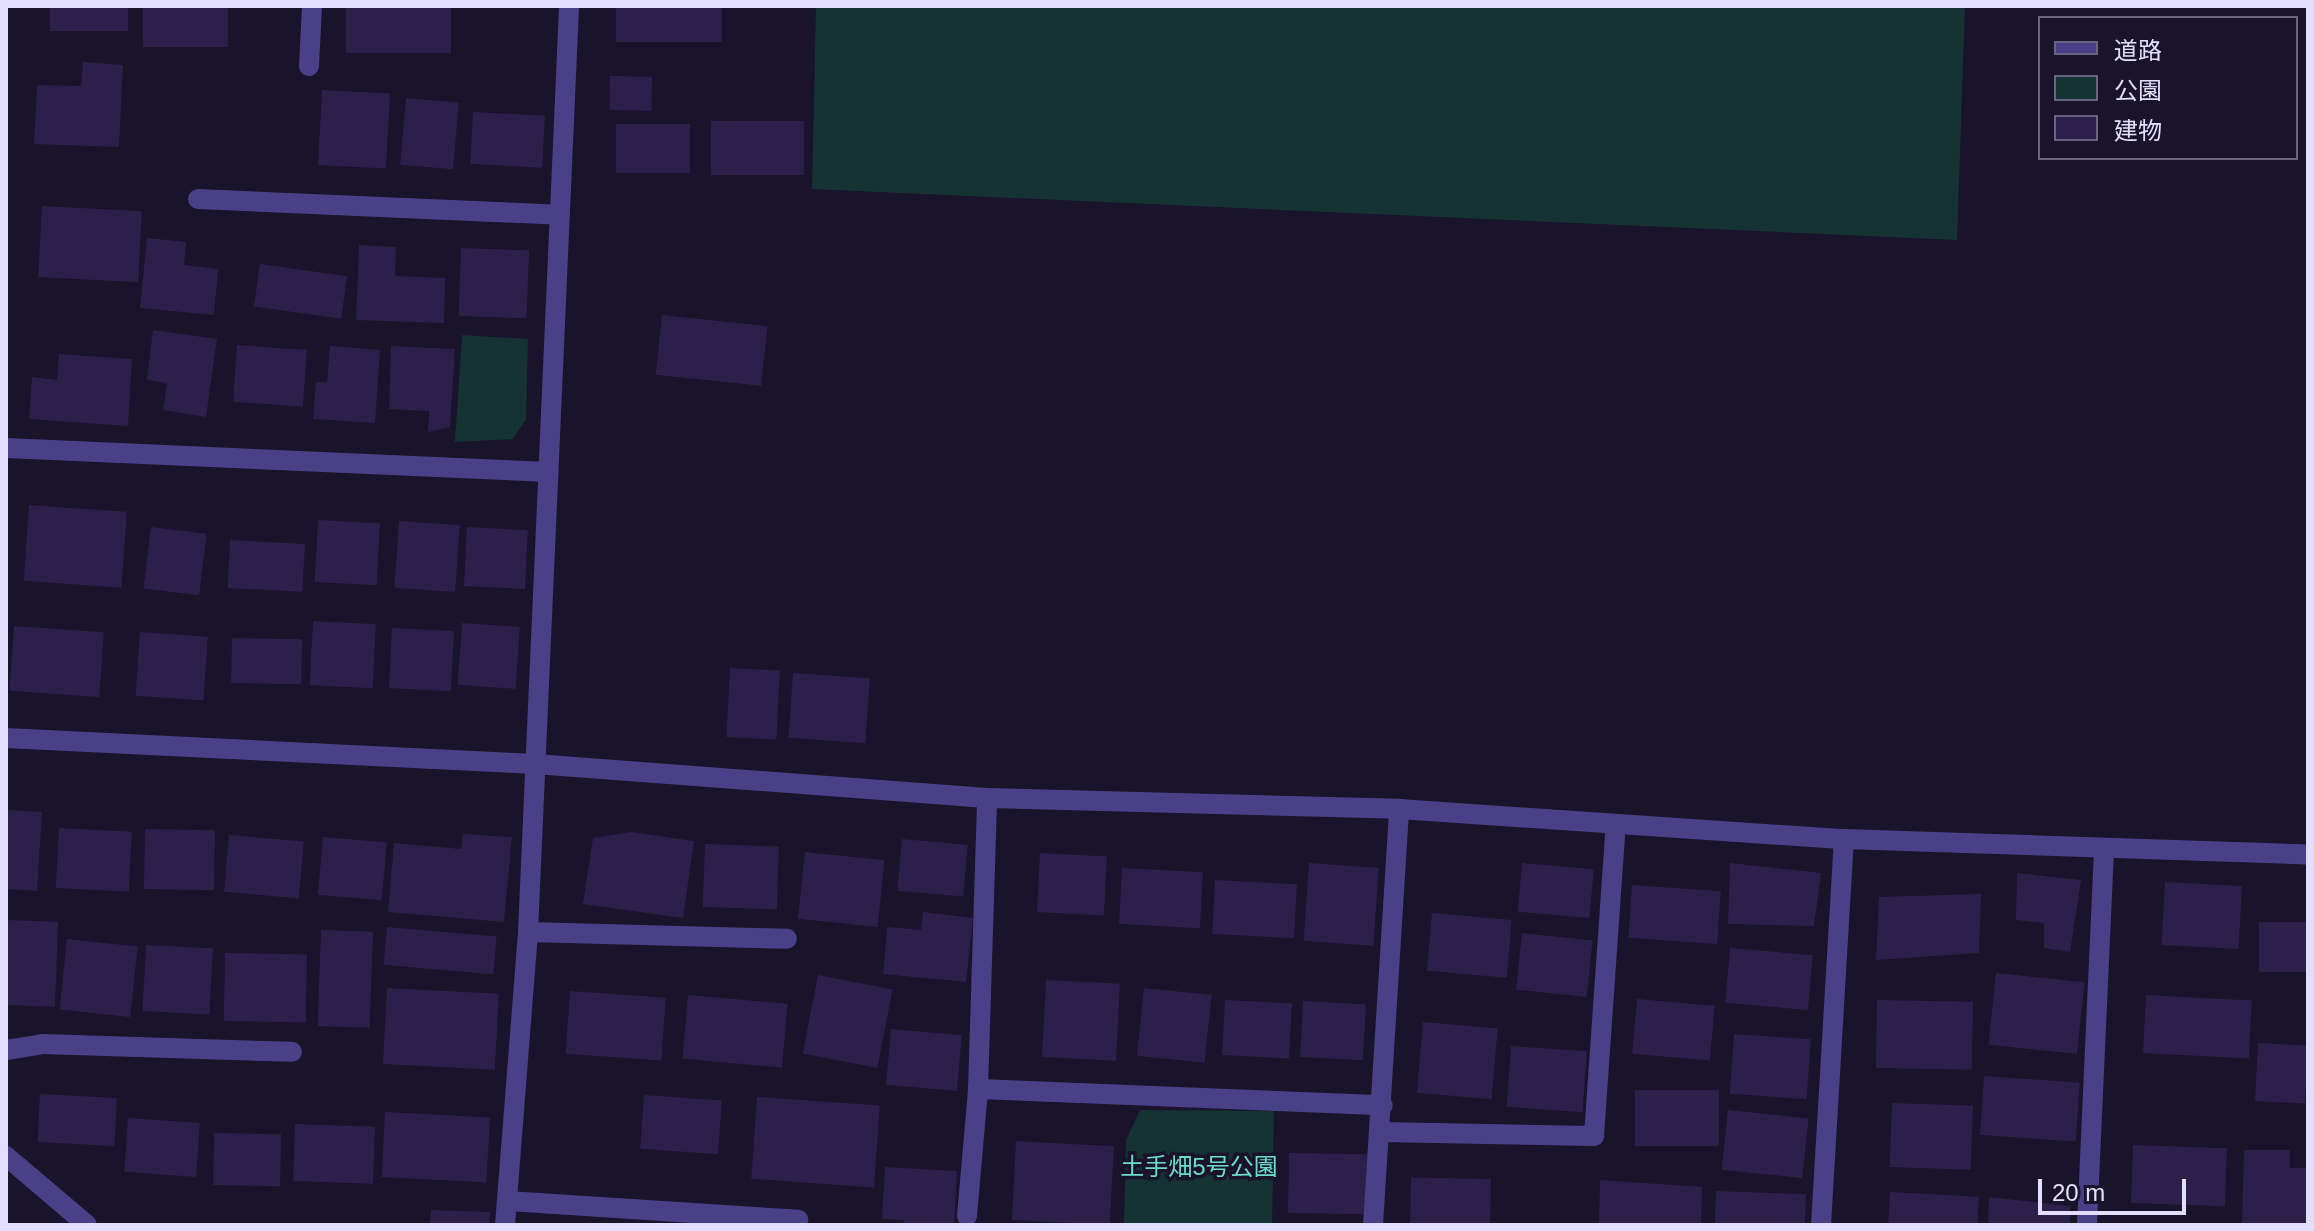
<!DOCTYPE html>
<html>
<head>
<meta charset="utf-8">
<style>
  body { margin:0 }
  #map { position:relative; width:2314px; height:1231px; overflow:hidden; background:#19132b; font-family:Arial,"Noto Sans JP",sans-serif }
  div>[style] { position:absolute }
  .green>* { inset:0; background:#163334 }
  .building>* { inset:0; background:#2c204b; transform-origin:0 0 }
  .minor>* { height:20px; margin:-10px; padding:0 10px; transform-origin:10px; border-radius:10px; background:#4a4087 }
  span { translate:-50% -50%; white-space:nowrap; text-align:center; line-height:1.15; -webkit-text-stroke:7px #19132b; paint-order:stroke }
  .park-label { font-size:24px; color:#6cdcca }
  .frame { position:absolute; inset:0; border:8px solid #e4defd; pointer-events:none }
  .legend { position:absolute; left:2038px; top:16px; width:260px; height:144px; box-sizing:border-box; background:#19132b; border:2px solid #6a647f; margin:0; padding:10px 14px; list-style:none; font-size:24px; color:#e4defd }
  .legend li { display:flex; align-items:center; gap:16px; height:40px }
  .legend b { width:40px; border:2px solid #6a647f }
  .scale { position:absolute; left:2038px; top:1179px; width:148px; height:36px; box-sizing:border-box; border:4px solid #e4defd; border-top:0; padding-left:10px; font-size:24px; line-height:28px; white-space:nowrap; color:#e4defd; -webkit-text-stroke:6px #19132b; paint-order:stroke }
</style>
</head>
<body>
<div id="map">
  <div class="green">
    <div style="clip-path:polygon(816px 6px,1965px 6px,1957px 240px,812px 189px)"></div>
    <div style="clip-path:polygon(462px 335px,528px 339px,526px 419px,513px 439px,455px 442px)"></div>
    <div style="clip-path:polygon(1140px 1110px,1274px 1111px,1272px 1225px,1124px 1225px,1126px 1140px)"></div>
  </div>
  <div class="building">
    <div style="left:50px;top:6px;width:78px;height:25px"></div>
    <div style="left:143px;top:6px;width:85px;height:41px"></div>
    <div style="left:346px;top:6px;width:105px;height:47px"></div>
    <div style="left:616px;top:6px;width:106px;height:36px"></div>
    <div style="clip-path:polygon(83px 62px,123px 65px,119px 147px,34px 144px,37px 85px,81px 86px)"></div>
    <div style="left:610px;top:76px;width:42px;height:34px;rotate:1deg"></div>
    <div style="left:322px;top:90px;width:68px;height:75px;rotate:3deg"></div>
    <div style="left:406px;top:98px;width:53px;height:67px;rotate:5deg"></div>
    <div style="left:473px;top:112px;width:72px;height:52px;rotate:3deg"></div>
    <div style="left:711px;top:121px;width:93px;height:54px"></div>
    <div style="left:690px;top:124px;width:49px;height:74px;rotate:90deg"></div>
    <div style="left:42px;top:206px;width:100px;height:71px;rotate:3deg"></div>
    <div style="clip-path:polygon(147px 238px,186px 242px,184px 265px,218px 269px,214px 315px,140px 308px)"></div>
    <div style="clip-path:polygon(359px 245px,396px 247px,395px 276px,445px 278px,444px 323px,356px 320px)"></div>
    <div style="left:461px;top:248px;width:68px;height:68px;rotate:2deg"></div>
    <div style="left:260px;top:264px;width:88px;height:43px;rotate:8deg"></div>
    <div style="left:662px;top:315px;width:106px;height:60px;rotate:6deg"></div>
    <div style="clip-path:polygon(153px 330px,217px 339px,206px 417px,163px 410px,167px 383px,147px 380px)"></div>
    <div style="left:237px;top:345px;width:70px;height:57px;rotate:4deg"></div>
    <div style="clip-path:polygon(330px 346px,380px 350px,375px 423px,313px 419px,316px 382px,327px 382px)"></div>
    <div style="clip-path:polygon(391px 346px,455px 349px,450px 427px,428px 432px,429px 411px,389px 409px)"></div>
    <div style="clip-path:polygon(59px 354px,132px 359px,128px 426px,29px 419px,32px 377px,57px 380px)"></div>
    <div style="left:29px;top:505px;width:98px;height:76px;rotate:4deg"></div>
    <div style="left:318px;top:520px;width:62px;height:62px;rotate:3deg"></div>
    <div style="left:399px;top:521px;width:61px;height:67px;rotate:4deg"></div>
    <div style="left:151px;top:527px;width:56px;height:62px;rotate:7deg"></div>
    <div style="left:467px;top:527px;width:61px;height:59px;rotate:3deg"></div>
    <div style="left:230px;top:540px;width:75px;height:48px;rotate:3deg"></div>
    <div style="left:313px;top:621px;width:63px;height:64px;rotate:3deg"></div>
    <div style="left:462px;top:623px;width:58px;height:62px;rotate:4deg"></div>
    <div style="left:14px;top:626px;width:90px;height:65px;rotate:4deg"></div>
    <div style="left:392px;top:628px;width:62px;height:60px;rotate:3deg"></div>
    <div style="left:140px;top:632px;width:68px;height:64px;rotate:4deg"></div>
    <div style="left:232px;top:638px;width:70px;height:45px;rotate:1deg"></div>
    <div style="left:730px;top:668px;width:50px;height:69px;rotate:3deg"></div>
    <div style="left:793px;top:673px;width:77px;height:65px;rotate:4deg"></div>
    <div style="clip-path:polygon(6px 810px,42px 812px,37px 891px,6px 889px)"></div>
    <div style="left:59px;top:828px;width:73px;height:60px;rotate:3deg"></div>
    <div style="left:145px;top:829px;width:70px;height:60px;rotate:1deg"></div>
    <div style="clip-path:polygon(631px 832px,694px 841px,683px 918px,583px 904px,593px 838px)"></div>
    <div style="clip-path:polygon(463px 834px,512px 837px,504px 922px,388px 912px,394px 843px,461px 849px)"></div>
    <div style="left:229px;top:835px;width:75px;height:57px;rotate:5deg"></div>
    <div style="left:323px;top:837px;width:64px;height:58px;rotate:5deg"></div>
    <div style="left:902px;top:839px;width:66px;height:52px;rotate:5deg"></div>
    <div style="left:705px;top:844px;width:74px;height:63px;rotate:2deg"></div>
    <div style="left:805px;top:852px;width:80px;height:67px;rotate:6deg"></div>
    <div style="left:1040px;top:853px;width:67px;height:59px;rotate:3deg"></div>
    <div style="left:1309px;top:863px;width:70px;height:78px;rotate:4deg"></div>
    <div style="left:1522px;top:863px;width:72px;height:49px;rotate:5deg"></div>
    <div style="clip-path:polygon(1730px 863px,1821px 873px,1814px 926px,1728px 924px)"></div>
    <div style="left:1122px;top:868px;width:81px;height:56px;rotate:3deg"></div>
    <div style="clip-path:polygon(2017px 873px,2081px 880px,2070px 952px,2044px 948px,2044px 923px,2016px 920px)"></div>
    <div style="left:1215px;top:880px;width:82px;height:54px;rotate:3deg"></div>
    <div style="left:2165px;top:882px;width:77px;height:63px;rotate:3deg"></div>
    <div style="left:1632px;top:885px;width:89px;height:53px;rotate:4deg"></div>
    <div style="clip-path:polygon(1981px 894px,1979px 953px,1876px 960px,1879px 897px)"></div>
    <div style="clip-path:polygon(923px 912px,973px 918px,966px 982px,883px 974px,887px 927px,921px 930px)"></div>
    <div style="left:1432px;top:913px;width:80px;height:58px;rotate:5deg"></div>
    <div style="left:6px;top:920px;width:52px;height:85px;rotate:2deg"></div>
    <div style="left:2259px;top:922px;width:49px;height:50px"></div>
    <div style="left:387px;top:927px;width:110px;height:38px;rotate:5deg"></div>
    <div style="left:321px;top:930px;width:52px;height:96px;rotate:2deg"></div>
    <div style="left:1522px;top:933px;width:71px;height:57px;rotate:6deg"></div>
    <div style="left:67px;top:939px;width:71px;height:71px;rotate:6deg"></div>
    <div style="left:146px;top:945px;width:67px;height:66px;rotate:3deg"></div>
    <div style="left:1730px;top:948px;width:83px;height:55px;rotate:5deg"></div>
    <div style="left:225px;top:953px;width:82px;height:68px;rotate:1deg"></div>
    <div style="left:1996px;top:973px;width:89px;height:72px;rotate:6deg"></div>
    <div style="left:818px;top:975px;width:76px;height:80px;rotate:11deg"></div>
    <div style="left:1046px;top:980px;width:74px;height:77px;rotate:3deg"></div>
    <div style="left:387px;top:988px;width:112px;height:76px;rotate:3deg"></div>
    <div style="left:1144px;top:988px;width:68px;height:68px;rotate:6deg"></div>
    <div style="left:570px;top:991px;width:96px;height:63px;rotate:4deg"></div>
    <div style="left:688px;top:995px;width:100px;height:64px;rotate:5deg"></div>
    <div style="left:2146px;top:995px;width:106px;height:58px;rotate:3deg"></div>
    <div style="left:1637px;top:999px;width:78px;height:55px;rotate:5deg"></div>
    <div style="left:1225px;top:1000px;width:67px;height:55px;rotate:3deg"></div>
    <div style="left:1877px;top:1000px;width:96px;height:68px;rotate:1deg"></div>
    <div style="left:1303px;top:1001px;width:63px;height:56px;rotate:3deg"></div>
    <div style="left:1423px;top:1022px;width:75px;height:71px;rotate:5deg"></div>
    <div style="left:891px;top:1029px;width:71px;height:56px;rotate:5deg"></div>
    <div style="left:1734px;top:1034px;width:77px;height:60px;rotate:4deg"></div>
    <div style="left:2258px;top:1043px;width:50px;height:58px;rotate:3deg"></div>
    <div style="left:1511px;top:1046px;width:76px;height:61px;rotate:4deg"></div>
    <div style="left:1984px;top:1076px;width:96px;height:59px;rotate:4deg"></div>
    <div style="left:1635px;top:1090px;width:84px;height:56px"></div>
    <div style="left:40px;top:1094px;width:77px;height:48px;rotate:3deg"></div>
    <div style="left:644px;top:1095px;width:78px;height:54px;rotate:4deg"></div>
    <div style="left:757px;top:1097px;width:123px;height:82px;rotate:4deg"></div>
    <div style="left:1892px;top:1103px;width:81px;height:64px;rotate:2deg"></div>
    <div style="left:1728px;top:1110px;width:81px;height:60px;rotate:6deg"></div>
    <div style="left:385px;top:1112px;width:105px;height:65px;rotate:3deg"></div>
    <div style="left:128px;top:1118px;width:72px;height:54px;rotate:4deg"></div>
    <div style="left:295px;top:1124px;width:80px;height:57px;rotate:2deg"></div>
    <div style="left:214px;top:1133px;width:67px;height:52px;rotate:1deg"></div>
    <div style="left:1016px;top:1141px;width:98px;height:79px;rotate:3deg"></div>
    <div style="left:2133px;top:1145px;width:94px;height:58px;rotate:2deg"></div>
    <div style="clip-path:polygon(2244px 1150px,2290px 1150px,2290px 1168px,2308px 1168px,2308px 1225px,2242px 1225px)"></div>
    <div style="left:1289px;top:1153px;width:78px;height:60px;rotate:1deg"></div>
    <div style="clip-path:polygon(885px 1167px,957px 1171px,954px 1225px,904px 1225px,904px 1220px,882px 1219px)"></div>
    <div style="left:1491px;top:1179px;width:46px;height:80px;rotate:91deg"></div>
    <div style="clip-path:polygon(1600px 1180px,1702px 1187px,1701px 1225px,1599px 1225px)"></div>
    <div style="left:1716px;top:1191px;width:90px;height:34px;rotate:2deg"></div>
    <div style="left:1890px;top:1192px;width:89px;height:33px;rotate:3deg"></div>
    <div style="clip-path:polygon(1989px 1197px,2070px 1206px,2070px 1225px,1988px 1225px)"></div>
    <div style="clip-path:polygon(431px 1210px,490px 1212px,489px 1225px,430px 1225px)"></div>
  </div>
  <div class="minor">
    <div style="left:309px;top:66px;width:60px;rotate:-87.1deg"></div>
    <div style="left:198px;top:199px;width:362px;rotate:2.5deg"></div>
    <div style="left:6px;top:448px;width:543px;rotate:2.54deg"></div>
    <div style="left:6px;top:738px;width:530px;rotate:2.81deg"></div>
    <div style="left:535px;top:764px;width:453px;rotate:4.3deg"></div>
    <div style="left:987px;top:798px;width:412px;rotate:1.5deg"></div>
    <div style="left:1399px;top:809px;width:446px;rotate:3.9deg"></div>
    <div style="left:1844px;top:839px;width:464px;rotate:1.9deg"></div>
    <div style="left:528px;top:932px;width:259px;rotate:1.5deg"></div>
    <div style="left:6px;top:1050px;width:36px;rotate:-9deg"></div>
    <div style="left:42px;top:1044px;width:250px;rotate:1.8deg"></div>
    <div style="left:978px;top:1089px;width:405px;rotate:2.3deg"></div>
    <div style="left:1380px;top:1132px;width:214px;rotate:1.1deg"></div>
    <div style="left:1594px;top:1136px;width:312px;rotate:-86deg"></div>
    <div style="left:6px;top:1156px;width:106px;rotate:40.4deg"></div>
    <div style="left:507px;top:1201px;width:292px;rotate:3.7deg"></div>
    <div style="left:967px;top:1216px;width:127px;rotate:-85deg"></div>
    <div style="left:978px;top:1089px;width:291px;rotate:-88.2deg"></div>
    <div style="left:505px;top:1225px;width:294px;rotate:-85.5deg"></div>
    <div style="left:528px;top:932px;width:927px;rotate:-87.46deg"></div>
    <div style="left:1373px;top:1225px;width:417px;rotate:-86.4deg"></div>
    <div style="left:1821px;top:1225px;width:387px;rotate:-86.6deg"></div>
    <div style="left:2087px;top:1225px;width:375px;rotate:-87.4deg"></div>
  </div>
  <div class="park-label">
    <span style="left:1199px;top:1167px">土手畑5号公園</span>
  </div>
  <div class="frame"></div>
  <ul class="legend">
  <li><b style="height:10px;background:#4a4087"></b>道路</li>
  <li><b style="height:22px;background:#163334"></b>公園</li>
  <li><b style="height:22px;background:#2c204b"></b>建物</li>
  </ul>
  <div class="scale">20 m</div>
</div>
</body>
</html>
